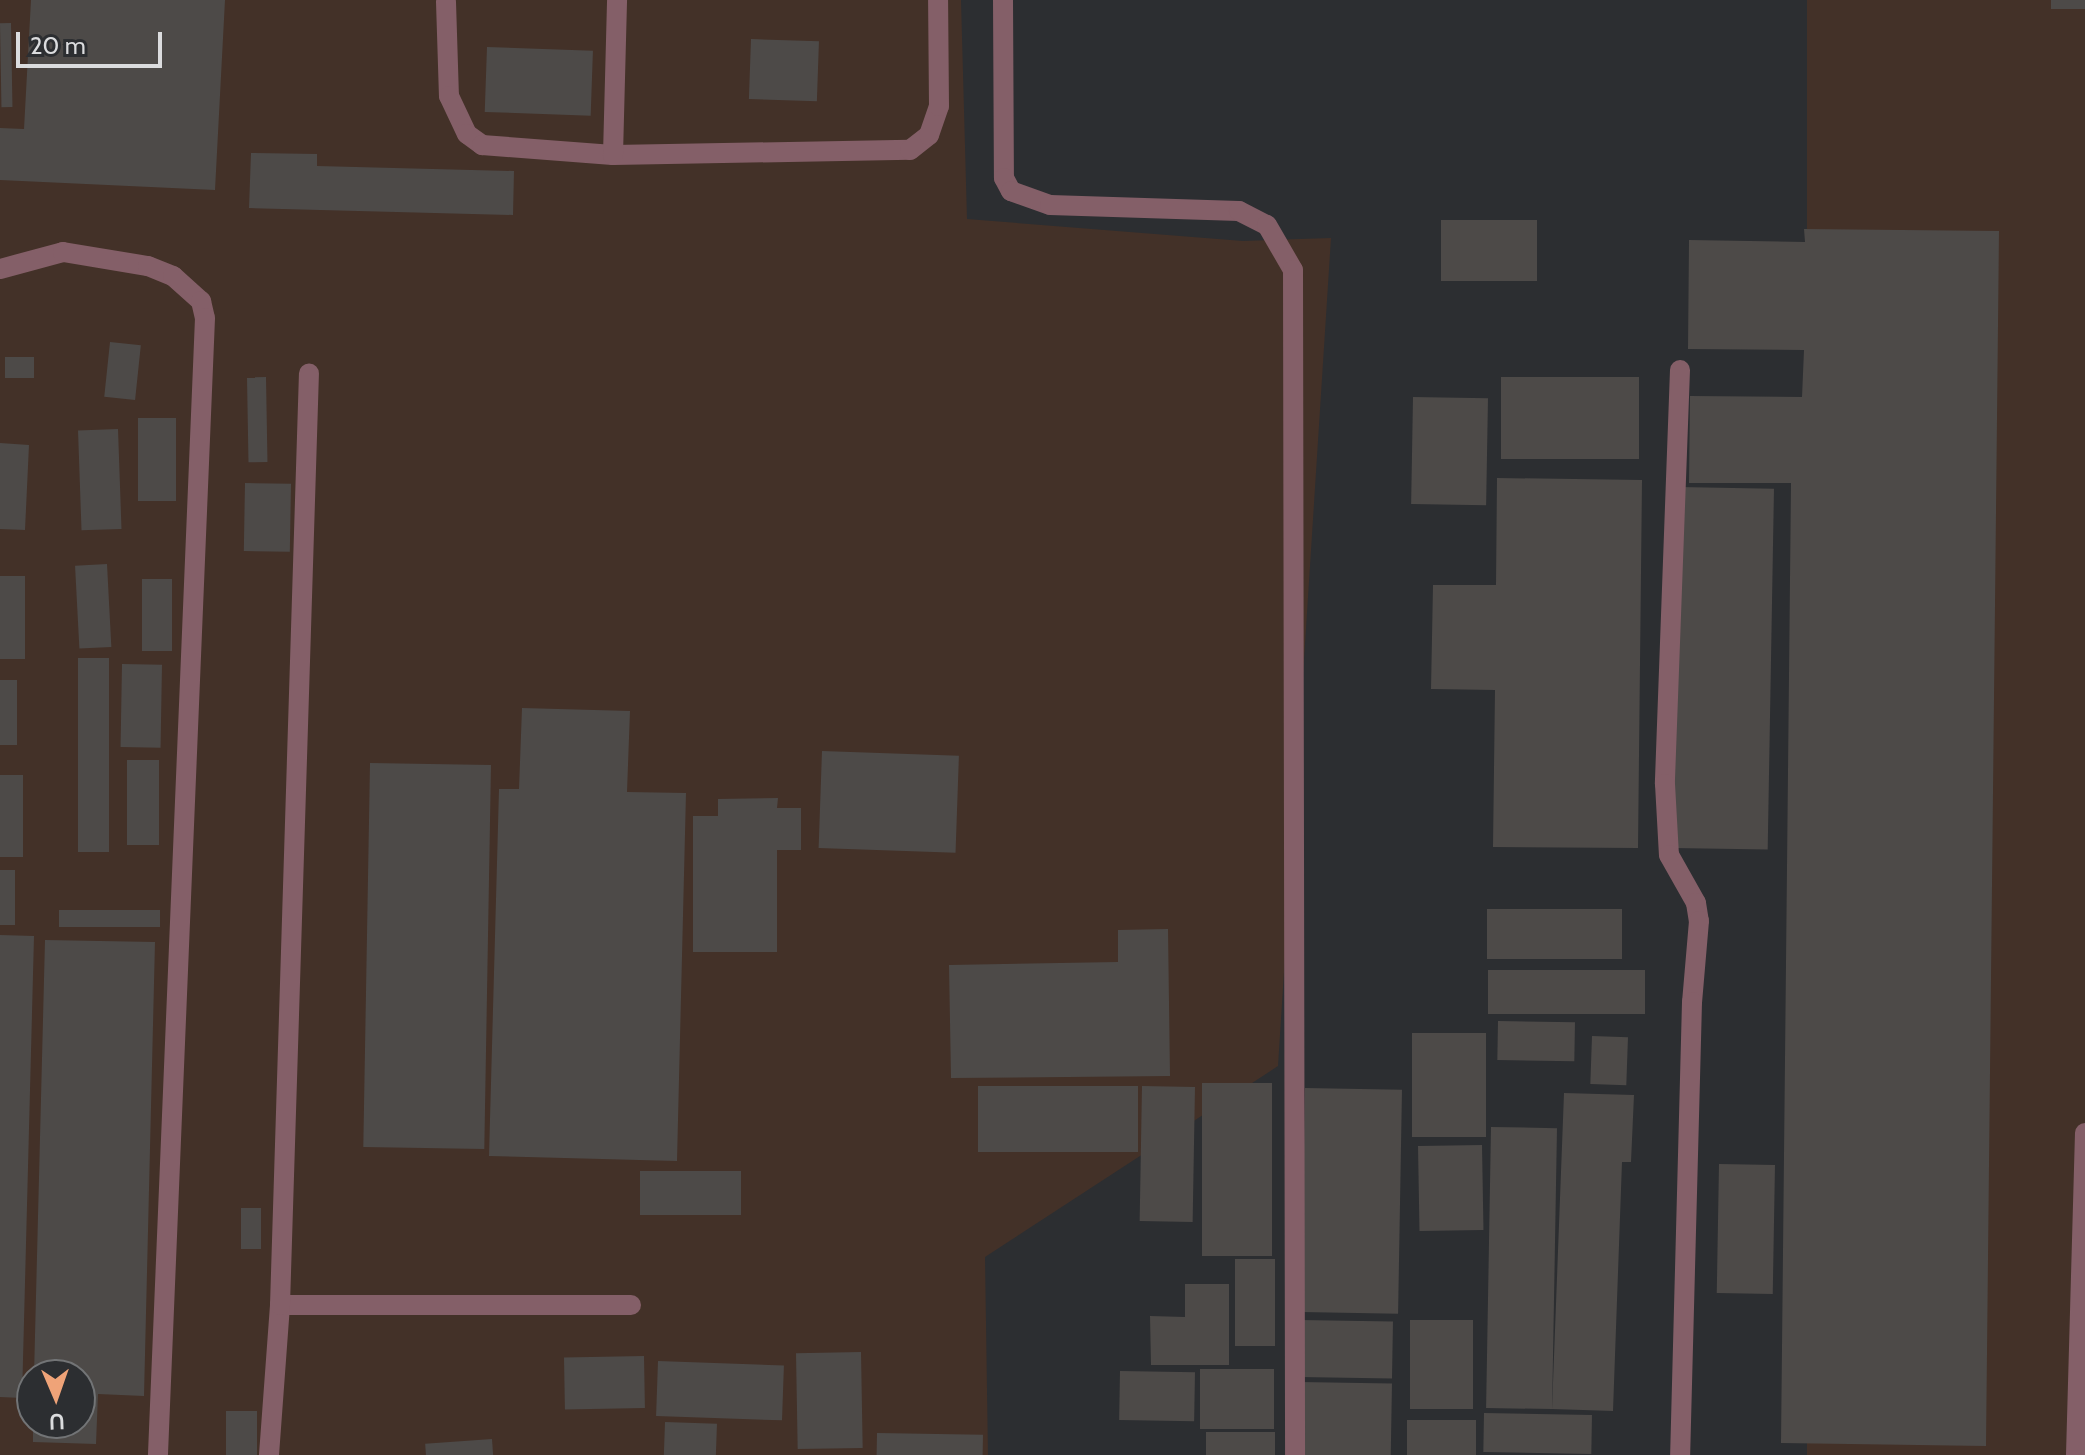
<!DOCTYPE html>
<html>
<head>
<meta charset="utf-8">
<style>
  body { margin:0 }
  #map { position:relative; width:2085px; height:1455px; overflow:hidden; background:#2c2e31; font-family:Cabin,sans-serif }
  div>[style] { position:absolute }
  .industrial>* { inset:0; background:#433128; transform-origin:0 0 }
  .building>* { inset:0; background:#4d4a48; transform-origin:0 0 }
  .lane>* { height:20px; margin:-10px; padding:0 10px; transform-origin:10px; border-radius:10px; background:#845f68 }
  .street>* { height:20px; margin:-10px; padding:0 10px; transform-origin:10px; border-radius:10px; background:#845f68 }
  span { translate:-50% -50%; white-space:nowrap; text-align:center; line-height:1.15; -webkit-text-stroke:8px #2c2e31; paint-order:stroke }
  .north { position:absolute; left:16px; top:1359px; width:80px; height:80px; box-sizing:border-box; background:#2c2e31; border:2px solid #727476; border-radius:50%; rotate:178deg; font-size:22px; font-weight:700; line-height:32px; text-align:center; color:#dbdcde }
  .north::after { content:''; display:block; margin:auto; width:28px; height:36px; background:#efa378; clip-path:polygon(50% 0,100% 100%,50% 72%,0 100%) }
  .scale { position:absolute; left:16px; top:32px; width:146px; height:36px; box-sizing:border-box; border:4px solid #dbdcde; border-top:0; padding-left:10px; font-size:24px; line-height:28px; white-space:nowrap; color:#dbdcde; -webkit-text-stroke:6px #2c2e31; paint-order:stroke }
</style>
</head>
<body>
<div id="map">
  <div class="industrial">
    <div style="clip-path:polygon(evenodd,0 0,961px 0,967px 219px,1243px 241px,1331px 238px,1278px 1066px,985px 1257px,988px 1455px,0 1455px,0 0,32px 1375px,80px 1375px,80px 1423px,32px 1423px,32px 1375px)"></div>
    <div style="left:1807px;top:0;width:278px;height:1456px"></div>
  </div>
  <div class="building">
    <div style="clip-path:polygon(31px 0,225px 0,215px 190px,0 180px,0 128px,24px 129px)"></div>
    <div style="left:2051px;top:0;width:34px;height:9px"></div>
    <div style="left:11px;top:23px;width:84px;height:11px;rotate:89deg"></div>
    <div style="left:751px;top:39px;width:68px;height:60px;rotate:2deg"></div>
    <div style="left:487px;top:47px;width:106px;height:65px;rotate:2deg"></div>
    <div style="clip-path:polygon(251px 153px,317px 154px,317px 166px,514px 171px,513px 215px,249px 208px)"></div>
    <div style="left:1441px;top:220px;width:96px;height:61px"></div>
    <div style="clip-path:polygon(1804px 229px,1999px 231px,1986px 1446px,1781px 1443px,1791px 483px,1689px 483px,1690px 396px,1802px 397px,1804px 350px,1688px 349px,1689px 240px,1805px 242px)"></div>
    <div style="left:110px;top:342px;width:31px;height:55px;rotate:6deg"></div>
    <div style="left:5px;top:357px;width:29px;height:21px"></div>
    <div style="left:266px;top:377px;width:85px;height:19px;rotate:89deg"></div>
    <div style="left:1501px;top:377px;width:138px;height:82px"></div>
    <div style="left:1413px;top:397px;width:75px;height:107px;rotate:1deg"></div>
    <div style="left:138px;top:418px;width:38px;height:83px"></div>
    <div style="left:118px;top:429px;width:100px;height:40px;rotate:88deg"></div>
    <div style="clip-path:polygon(0 443px,29px 445px,25px 530px,0 529px)"></div>
    <div style="clip-path:polygon(1497px 478px,1642px 480px,1638px 848px,1493px 847px,1495px 690px,1431px 689px,1433px 585px,1496px 585px)"></div>
    <div style="left:245px;top:483px;width:46px;height:68px;rotate:1deg"></div>
    <div style="left:1679px;top:487px;width:95px;height:361px;rotate:1deg"></div>
    <div style="left:107px;top:564px;width:83px;height:32px;rotate:87deg"></div>
    <div style="left:0;top:576px;width:25px;height:83px"></div>
    <div style="left:142px;top:579px;width:30px;height:72px"></div>
    <div style="left:78px;top:658px;width:31px;height:194px"></div>
    <div style="left:122px;top:664px;width:40px;height:83px;rotate:1deg"></div>
    <div style="left:0;top:680px;width:17px;height:65px"></div>
    <div style="clip-path:polygon(522px 708px,630px 711px,627px 792px,686px 793px,677px 1161px,489px 1156px,499px 789px,519px 789px)"></div>
    <div style="left:822px;top:751px;width:137px;height:97px;rotate:2deg"></div>
    <div style="left:127px;top:760px;width:32px;height:85px"></div>
    <div style="left:370px;top:763px;width:121px;height:384px;rotate:1deg"></div>
    <div style="left:0;top:775px;width:23px;height:82px"></div>
    <div style="clip-path:polygon(778px 798px,777px 808px,801px 808px,801px 850px,777px 850px,777px 952px,693px 952px,693px 816px,718px 816px,718px 799px)"></div>
    <div style="left:0;top:870px;width:15px;height:55px"></div>
    <div style="left:1487px;top:909px;width:135px;height:50px"></div>
    <div style="left:59px;top:910px;width:101px;height:17px"></div>
    <div style="clip-path:polygon(1168px 929px,1170px 1076px,951px 1078px,949px 965px,1118px 962px,1118px 930px)"></div>
    <div style="clip-path:polygon(0 935px,34px 936px,22px 1398px,0 1397px)"></div>
    <div style="clip-path:polygon(45px 940px,155px 942px,144px 1396px,98px 1394px,96px 1444px,33px 1442px,33px 1423px,80px 1423px,80px 1375px,34px 1375px)"></div>
    <div style="left:1488px;top:970px;width:157px;height:44px"></div>
    <div style="left:1498px;top:1021px;width:77px;height:39px;rotate:1deg"></div>
    <div style="left:1412px;top:1033px;width:74px;height:104px"></div>
    <div style="left:1592px;top:1036px;width:36px;height:48px;rotate:2deg"></div>
    <div style="left:1202px;top:1083px;width:70px;height:173px"></div>
    <div style="left:978px;top:1086px;width:160px;height:66px"></div>
    <div style="left:1142px;top:1086px;width:53px;height:135px;rotate:1deg"></div>
    <div style="left:1305px;top:1088px;width:97px;height:224px;rotate:1deg"></div>
    <div style="clip-path:polygon(1564px 1093px,1634px 1095px,1631px 1162px,1622px 1162px,1613px 1411px,1552px 1409px)"></div>
    <div style="left:1491px;top:1127px;width:66px;height:281px;rotate:1deg"></div>
    <div style="left:1482px;top:1145px;width:85px;height:64px;rotate:89deg"></div>
    <div style="left:1719px;top:1164px;width:56px;height:129px;rotate:1deg"></div>
    <div style="left:640px;top:1171px;width:101px;height:44px"></div>
    <div style="left:241px;top:1208px;width:20px;height:41px"></div>
    <div style="left:1235px;top:1259px;width:40px;height:87px"></div>
    <div style="clip-path:polygon(1185px 1284px,1229px 1284px,1229px 1365px,1151px 1365px,1150px 1316px,1185px 1317px)"></div>
    <div style="left:1300px;top:1320px;width:93px;height:57px;rotate:1deg"></div>
    <div style="left:1410px;top:1320px;width:63px;height:89px"></div>
    <div style="left:861px;top:1352px;width:96px;height:65px;rotate:89deg"></div>
    <div style="left:644px;top:1356px;width:52px;height:80px;rotate:89deg"></div>
    <div style="left:658px;top:1361px;width:126px;height:55px;rotate:2deg"></div>
    <div style="left:1200px;top:1369px;width:74px;height:60px"></div>
    <div style="left:1120px;top:1371px;width:75px;height:49px;rotate:1deg"></div>
    <div style="left:1300px;top:1382px;width:92px;height:73px;rotate:1deg"></div>
    <div style="left:226px;top:1411px;width:31px;height:44px"></div>
    <div style="left:1484px;top:1413px;width:108px;height:39px;rotate:1deg"></div>
    <div style="left:1407px;top:1420px;width:69px;height:35px"></div>
    <div style="left:665px;top:1422px;width:52px;height:33px;rotate:2deg"></div>
    <div style="left:1206px;top:1432px;width:69px;height:23px"></div>
    <div style="left:877px;top:1433px;width:106px;height:22px;rotate:1deg"></div>
    <div style="left:492px;top:1439px;width:16px;height:67px;rotate:86deg"></div>
  </div>
  <div class="lane">
    <div style="left:446px;top:2px;width:94px;rotate:88.2deg"></div>
    <div style="left:449px;top:96px;width:42px;rotate:64.7deg"></div>
    <div style="left:467px;top:134px;width:19px;rotate:36deg"></div>
    <div style="left:482px;top:145px;width:131px;rotate:4.4deg"></div>
    <div style="left:613px;top:155px;width:297px;rotate:-1deg"></div>
    <div style="left:910px;top:150px;width:24px;rotate:-38deg"></div>
    <div style="left:929px;top:135px;width:31px;rotate:-71deg"></div>
    <div style="left:939px;top:106px;width:106px;rotate:-90.5deg"></div>
    <div style="left:613px;top:155px;width:155px;rotate:-88.5deg"></div>
    <div style="left:0;top:269px;width:65px;rotate:-15.1deg"></div>
    <div style="left:63px;top:252px;width:86px;rotate:9.4deg"></div>
    <div style="left:148px;top:266px;width:27px;rotate:22deg"></div>
    <div style="left:173px;top:276px;width:38px;rotate:42deg"></div>
    <div style="left:201px;top:301px;width:17px;rotate:77deg"></div>
    <div style="left:205px;top:318px;width:1138px;rotate:92.37deg"></div>
    <div style="left:1680px;top:370px;width:414px;rotate:92.1deg"></div>
    <div style="left:1665px;top:784px;width:71px;rotate:86.8deg"></div>
    <div style="left:1669px;top:855px;width:55px;rotate:60.6deg"></div>
    <div style="left:1696px;top:903px;width:18px;rotate:81deg"></div>
    <div style="left:1699px;top:921px;width:81px;rotate:94.9deg"></div>
    <div style="left:1692px;top:1002px;width:453px;rotate:91.5deg"></div>
    <div style="left:280px;top:1305px;width:351px"></div>
    <div style="left:269px;top:1455px;width:150px;rotate:-85.8deg"></div>
    <div style="left:280px;top:1305px;width:932px;rotate:-88.22deg"></div>
    <div style="left:2076px;top:1455px;width:322px;rotate:-88.4deg"></div>
  </div>
  <div class="street">
    <div style="left:1003px;top:0;width:178px;rotate:89.7deg"></div>
    <div style="left:1004px;top:178px;width:15px;rotate:62deg"></div>
    <div style="left:1011px;top:191px;width:41px;rotate:19.7deg"></div>
    <div style="left:1050px;top:205px;width:189px;rotate:1.8deg"></div>
    <div style="left:1239px;top:211px;width:31px;rotate:27deg"></div>
    <div style="left:1267px;top:225px;width:52px;rotate:60deg"></div>
    <div style="left:1293px;top:270px;width:1185px;rotate:89.9deg"></div>
  </div>
  <div class="north">U</div>
  <div class="scale">20 m</div>
</div>
</body>
</html>
